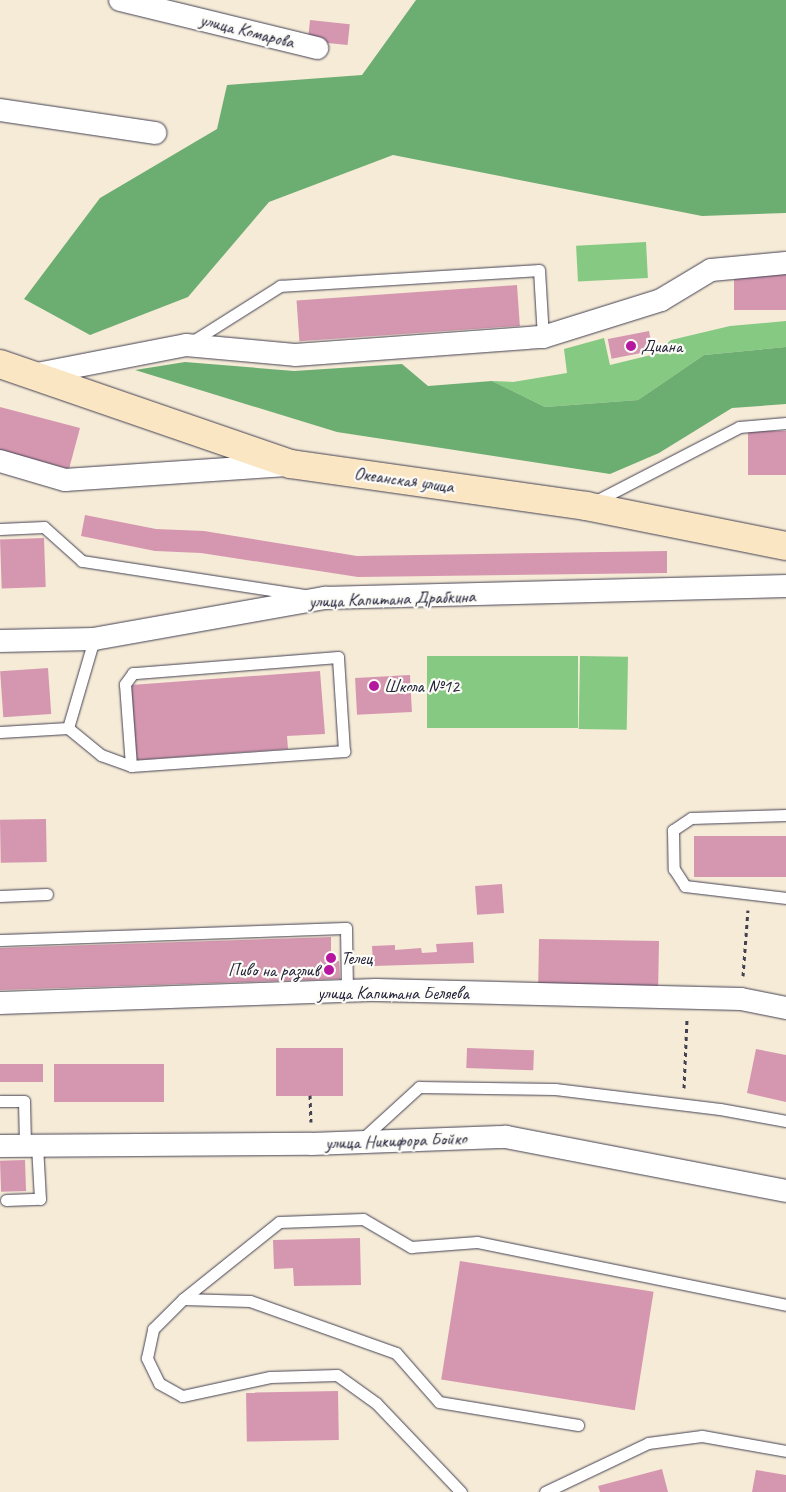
<!DOCTYPE html>
<html>
<head>
<meta charset="utf-8">
<style>
  body { margin:0 }
  #map { position:relative; width:786px; height:1492px; overflow:hidden; background:#f6ebd7; font-family:Caveat,sans-serif }
  div>[style] { position:absolute }
  .green>* { inset:0; background:#85c983; transform-origin:0 0 }
  .forest>* { inset:0; background:#6cad71 }
  .building>* { inset:0; background:#d597b0; transform-origin:0 0 }
  .path>* { height:3px; margin-top:-1.5px; transform-origin:0; background:repeating-linear-gradient(90deg,#424052 0 4px,transparent 0 8px) }
  .roads { filter:drop-shadow(0 0 1px #424052) drop-shadow(0 0 1px #424052) }
  .lane>* { height:11px; margin:-5.5px; padding:0 5.5px; transform-origin:5.5px; border-radius:5.5px; background:#fff }
  .street>* { height:22px; margin:-11px; padding:0 11px; transform-origin:11px; border-radius:11px; background:#fff }
  .secondary>* { height:28px; margin:-14px; padding:0 14px; transform-origin:14px; border-radius:14px; background:#fbe6c4 }
  .dots>* { width:14px; height:14px; translate:-50% -50%; box-sizing:border-box; border:2px solid #fdfcf7; border-radius:50% }
  span { translate:-50% -50%; white-space:nowrap; text-align:center; line-height:1.15; -webkit-text-stroke:4.5px #fdfcf7; paint-order:stroke }
  .street-label { font-size:18px; color:#22223b }
  .poi-label { font-size:18px; color:#22223b }
  .left { translate:0 -50%; text-align:left }
  .right { translate:-100% -50%; text-align:right }
</style>
</head>
<body>
<div id="map">
  <div class="green">
    <div style="left:646px;top:242px;width:36px;height:70px;rotate:87deg"></div>
    <div style="clip-path:polygon(786px 321px,786px 347px,704px 355px,638px 400px,545px 407px,492px 381px,513px 382px,567px 373px,564px 349px,604px 338px,610px 365px,655px 354px,671px 340px,730px 326px)"></div>
    <div style="left:427px;top:656px;width:151px;height:72px"></div>
    <div style="left:580px;top:656px;width:48px;height:73px;rotate:1deg"></div>
  </div>
  <div class="forest">
    <div style="clip-path:polygon(416px 0,786px 0,786px 213px,702px 216px,393px 155px,269px 202px,188px 297px,90px 335px,24px 299px,100px 198px,217px 129px,227px 85px,362px 75px)"></div>
    <div style="clip-path:polygon(786px 347px,786px 404px,732px 408px,659px 453px,610px 474px,337px 432px,135px 370px,185px 362px,294px 371px,402px 364px,428px 386px,492px 381px,545px 407px,638px 400px,704px 355px)"></div>
  </div>
  <div class="building">
    <div style="left:310px;top:20px;width:40px;height:21px;rotate:6deg"></div>
    <div style="left:786px;top:272px;width:38px;height:52px;rotate:90deg"></div>
    <div style="left:517px;top:285px;width:41px;height:221px;rotate:86deg"></div>
    <div style="left:649px;top:331px;width:20px;height:42px;rotate:79deg"></div>
    <div style="clip-path:polygon(0 407px,80px 428px,69px 469px,0 450px)"></div>
    <div style="left:786px;top:431px;width:44px;height:38px;rotate:90deg"></div>
    <div style="clip-path:polygon(85px 515px,156px 529px,204px 531px,357px 556px,667px 551px,667px 573px,358px 577px,201px 553px,155px 551px,81px 536px)"></div>
    <div style="left:44px;top:538px;width:49px;height:44px;rotate:88deg"></div>
    <div style="left:48px;top:668px;width:46px;height:48px;rotate:86deg"></div>
    <div style="clip-path:polygon(320px 671px,325px 734px,287px 736px,288px 749px,137px 760px,131px 685px)"></div>
    <div style="left:410px;top:675px;width:37px;height:55px;rotate:87deg"></div>
    <div style="left:46px;top:819px;width:43px;height:46px;rotate:89deg"></div>
    <div style="left:786px;top:836px;width:41px;height:92px;rotate:90deg"></div>
    <div style="left:502px;top:884px;width:29px;height:27px;rotate:86deg"></div>
    <div style="clip-path:polygon(331px 937px,331px 962px,339px 961px,340px 979px,0 990px,0 948px)"></div>
    <div style="left:539px;top:939px;width:120px;height:48px;rotate:1deg"></div>
    <div style="clip-path:polygon(473px 942px,474px 963px,373px 966px,372px 946px,395px 945px,395px 950px,421px 948px,422px 953px,437px 952px,436px 944px)"></div>
    <div style="left:276px;top:1048px;width:67px;height:48px"></div>
    <div style="left:467px;top:1048px;width:67px;height:20px;rotate:2deg"></div>
    <div style="clip-path:polygon(756px 1049px,786px 1055px,786px 1102px,747px 1093px)"></div>
    <div style="left:43px;top:1064px;width:18px;height:43px;rotate:90deg"></div>
    <div style="left:54px;top:1064px;width:110px;height:38px"></div>
    <div style="left:25px;top:1160px;width:31px;height:25px;rotate:88deg"></div>
    <div style="clip-path:polygon(360px 1238px,361px 1285px,294px 1286px,293px 1268px,274px 1269px,273px 1240px)"></div>
    <div style="left:460px;top:1261px;width:196px;height:120px;rotate:9deg"></div>
    <div style="left:338px;top:1391px;width:49px;height:92px;rotate:89deg"></div>
    <div style="clip-path:polygon(662px 1469px,668px 1492px,600px 1492px,598px 1486px)"></div>
    <div style="clip-path:polygon(756px 1470px,786px 1475px,786px 1492px,752px 1492px)"></div>
  </div>
  <div class="path">
    <div style="left:743px;top:976px;width:66px;rotate:-85.7deg"></div>
    <div style="left:684px;top:1088px;width:69px;rotate:-87.5deg"></div>
    <div style="left:310px;top:1095px;width:27px;rotate:88deg"></div>
  </div>
  <div class="roads">
    <div class="lane">
      <div style="left:190px;top:343px;width:107px;rotate:-32.3deg"></div>
      <div style="left:280px;top:286px;width:259px;rotate:-3.5deg"></div>
      <div style="left:539px;top:270px;width:67px;rotate:86.6deg"></div>
      <div style="left:594px;top:502px;width:163px;rotate:-27.3deg"></div>
      <div style="left:739px;top:427px;width:47px;rotate:-4.9deg"></div>
      <div style="left:0;top:529px;width:44px;rotate:-2.6deg"></div>
      <div style="left:44px;top:527px;width:51px;rotate:41.8deg"></div>
      <div style="left:82px;top:561px;width:224px;rotate:8.7deg"></div>
      <div style="left:68px;top:728px;width:43px;rotate:39.3deg"></div>
      <div style="left:101px;top:755px;width:32px;rotate:20deg"></div>
      <div style="left:131px;top:766px;width:214px;rotate:-4deg"></div>
      <div style="left:344px;top:751px;width:94px;rotate:-93.7deg"></div>
      <div style="left:338px;top:657px;width:206px;rotate:175.5deg"></div>
      <div style="left:133px;top:673px;width:14px;rotate:126deg"></div>
      <div style="left:125px;top:684px;width:82px;rotate:85.8deg"></div>
      <div style="left:0;top:732px;width:68px;rotate:-3.4deg"></div>
      <div style="left:68px;top:728px;width:93px;rotate:-73.7deg"></div>
      <div style="left:786px;top:815px;width:95px;rotate:178.2deg"></div>
      <div style="left:691px;top:818px;width:22px;rotate:146deg"></div>
      <div style="left:673px;top:830px;width:39px;rotate:89deg"></div>
      <div style="left:674px;top:869px;width:20px;rotate:57deg"></div>
      <div style="left:685px;top:886px;width:102px;rotate:6.8deg"></div>
      <div style="left:0;top:896px;width:47px;rotate:-2.4deg"></div>
      <div style="left:0;top:940px;width:346px;rotate:-2deg"></div>
      <div style="left:346px;top:928px;width:63px;rotate:89.1deg"></div>
      <div style="left:0;top:1101px;width:24px"></div>
      <div style="left:24px;top:1101px;width:44px;rotate:88.7deg"></div>
      <div style="left:361px;top:1140px;width:79px;rotate:-42.4deg"></div>
      <div style="left:419px;top:1087px;width:136px;rotate:0.8deg"></div>
      <div style="left:555px;top:1089px;width:166px;rotate:6.9deg"></div>
      <div style="left:720px;top:1109px;width:67px;rotate:10.3deg"></div>
      <div style="left:6px;top:1200px;width:34px;rotate:-2deg"></div>
      <div style="left:40px;top:1199px;width:54px;rotate:-93.2deg"></div>
      <div style="left:183px;top:1299px;width:67px;rotate:1.7deg"></div>
      <div style="left:250px;top:1301px;width:155px;rotate:19.6deg"></div>
      <div style="left:396px;top:1353px;width:65px;rotate:48.7deg"></div>
      <div style="left:439px;top:1402px;width:141px;rotate:9.4deg"></div>
      <div style="left:461px;top:1492px;width:123px;rotate:-133.7deg"></div>
      <div style="left:376px;top:1403px;width:48px;rotate:-144.3deg"></div>
      <div style="left:337px;top:1375px;width:67px;rotate:178.3deg"></div>
      <div style="left:270px;top:1377px;width:90px;rotate:167.8deg"></div>
      <div style="left:182px;top:1396px;width:26px;rotate:-151deg"></div>
      <div style="left:159px;top:1383px;width:28px;rotate:-116deg"></div>
      <div style="left:147px;top:1358px;width:30px;rotate:-78deg"></div>
      <div style="left:153px;top:1329px;width:42px;rotate:-45deg"></div>
      <div style="left:183px;top:1299px;width:123px;rotate:-38.7deg"></div>
      <div style="left:279px;top:1222px;width:84px;rotate:-2deg"></div>
      <div style="left:363px;top:1219px;width:56px;rotate:30.3deg"></div>
      <div style="left:411px;top:1247px;width:66px;rotate:-4.3deg"></div>
      <div style="left:477px;top:1242px;width:315px;rotate:11.5deg"></div>
      <div style="left:545px;top:1492px;width:114px;rotate:-25.4deg"></div>
      <div style="left:648px;top:1443px;width:54px;rotate:-7.4deg"></div>
      <div style="left:702px;top:1436px;width:85px;rotate:10.1deg"></div>
    </div>
    <div class="street">
      <div style="left:120px;top:0;width:203px;rotate:13.7deg"></div>
      <div style="left:0;top:110px;width:157px;rotate:8.4deg"></div>
      <div style="left:32px;top:375px;width:157px;rotate:-11deg"></div>
      <div style="left:186px;top:345px;width:109px;rotate:5.2deg"></div>
      <div style="left:295px;top:355px;width:249px;rotate:-4.2deg"></div>
      <div style="left:543px;top:337px;width:124px;rotate:-17.4deg"></div>
      <div style="left:661px;top:300px;width:58px;rotate:-31deg"></div>
      <div style="left:711px;top:270px;width:75px;rotate:-5.3deg"></div>
      <div style="left:0;top:461px;width:68px;rotate:16.3deg"></div>
      <div style="left:65px;top:480px;width:222px;rotate:-3.9deg"></div>
      <div style="left:0;top:641px;width:94px;rotate:-1.2deg"></div>
      <div style="left:94px;top:639px;width:235px;rotate:-10.1deg"></div>
      <div style="left:325px;top:598px;width:461px;rotate:-1.5deg"></div>
      <div style="left:0;top:1003px;width:376px;rotate:-2deg"></div>
      <div style="left:376px;top:990px;width:365px;rotate:1.4deg"></div>
      <div style="left:741px;top:999px;width:46px;rotate:11.3deg"></div>
      <div style="left:0;top:1146px;width:311px;rotate:-0.4deg"></div>
      <div style="left:311px;top:1144px;width:195px;rotate:-2.1deg"></div>
      <div style="left:506px;top:1137px;width:285px;rotate:10.9deg"></div>
    </div>
    <div class="secondary">
      <div style="left:0;top:364px;width:308px;rotate:19deg"></div>
      <div style="left:291px;top:464px;width:298px;rotate:8.1deg"></div>
      <div style="left:586px;top:506px;width:204px;rotate:11.3deg"></div>
    </div>
  </div>
  <div class="dots">
    <div style="left:631px;top:346px;background:#b5179e"></div>
    <div style="left:374px;top:686px;background:#b5179e"></div>
    <div style="left:331px;top:958px;background:#b5179e"></div>
    <div style="left:329px;top:970px;background:#b5179e"></div>
  </div>
  <div class="street-label">
    <span style="left:247px;top:31px;rotate:14deg">улица Комарова</span>
    <span style="left:404px;top:480px;rotate:8deg">Океанская улица</span>
    <span style="left:392px;top:599px;rotate:-2deg">улица Капитана Драбкина</span>
    <span style="left:393px;top:993px">улица Капитана Беляева</span>
    <span style="left:396px;top:1141px;rotate:-2deg">улица Никифора Бойко</span>
  </div>
  <div class="poi-label">
    <span class="left" style="left:641px;top:346px">Диана</span>
    <span class="left" style="left:384px;top:686px">Школа №12</span>
    <span class="left" style="left:341px;top:958px">Телец</span>
    <span class="right" style="left:319px;top:970px">Пиво на разлив</span>
  </div>
</div>
</body>
</html>
